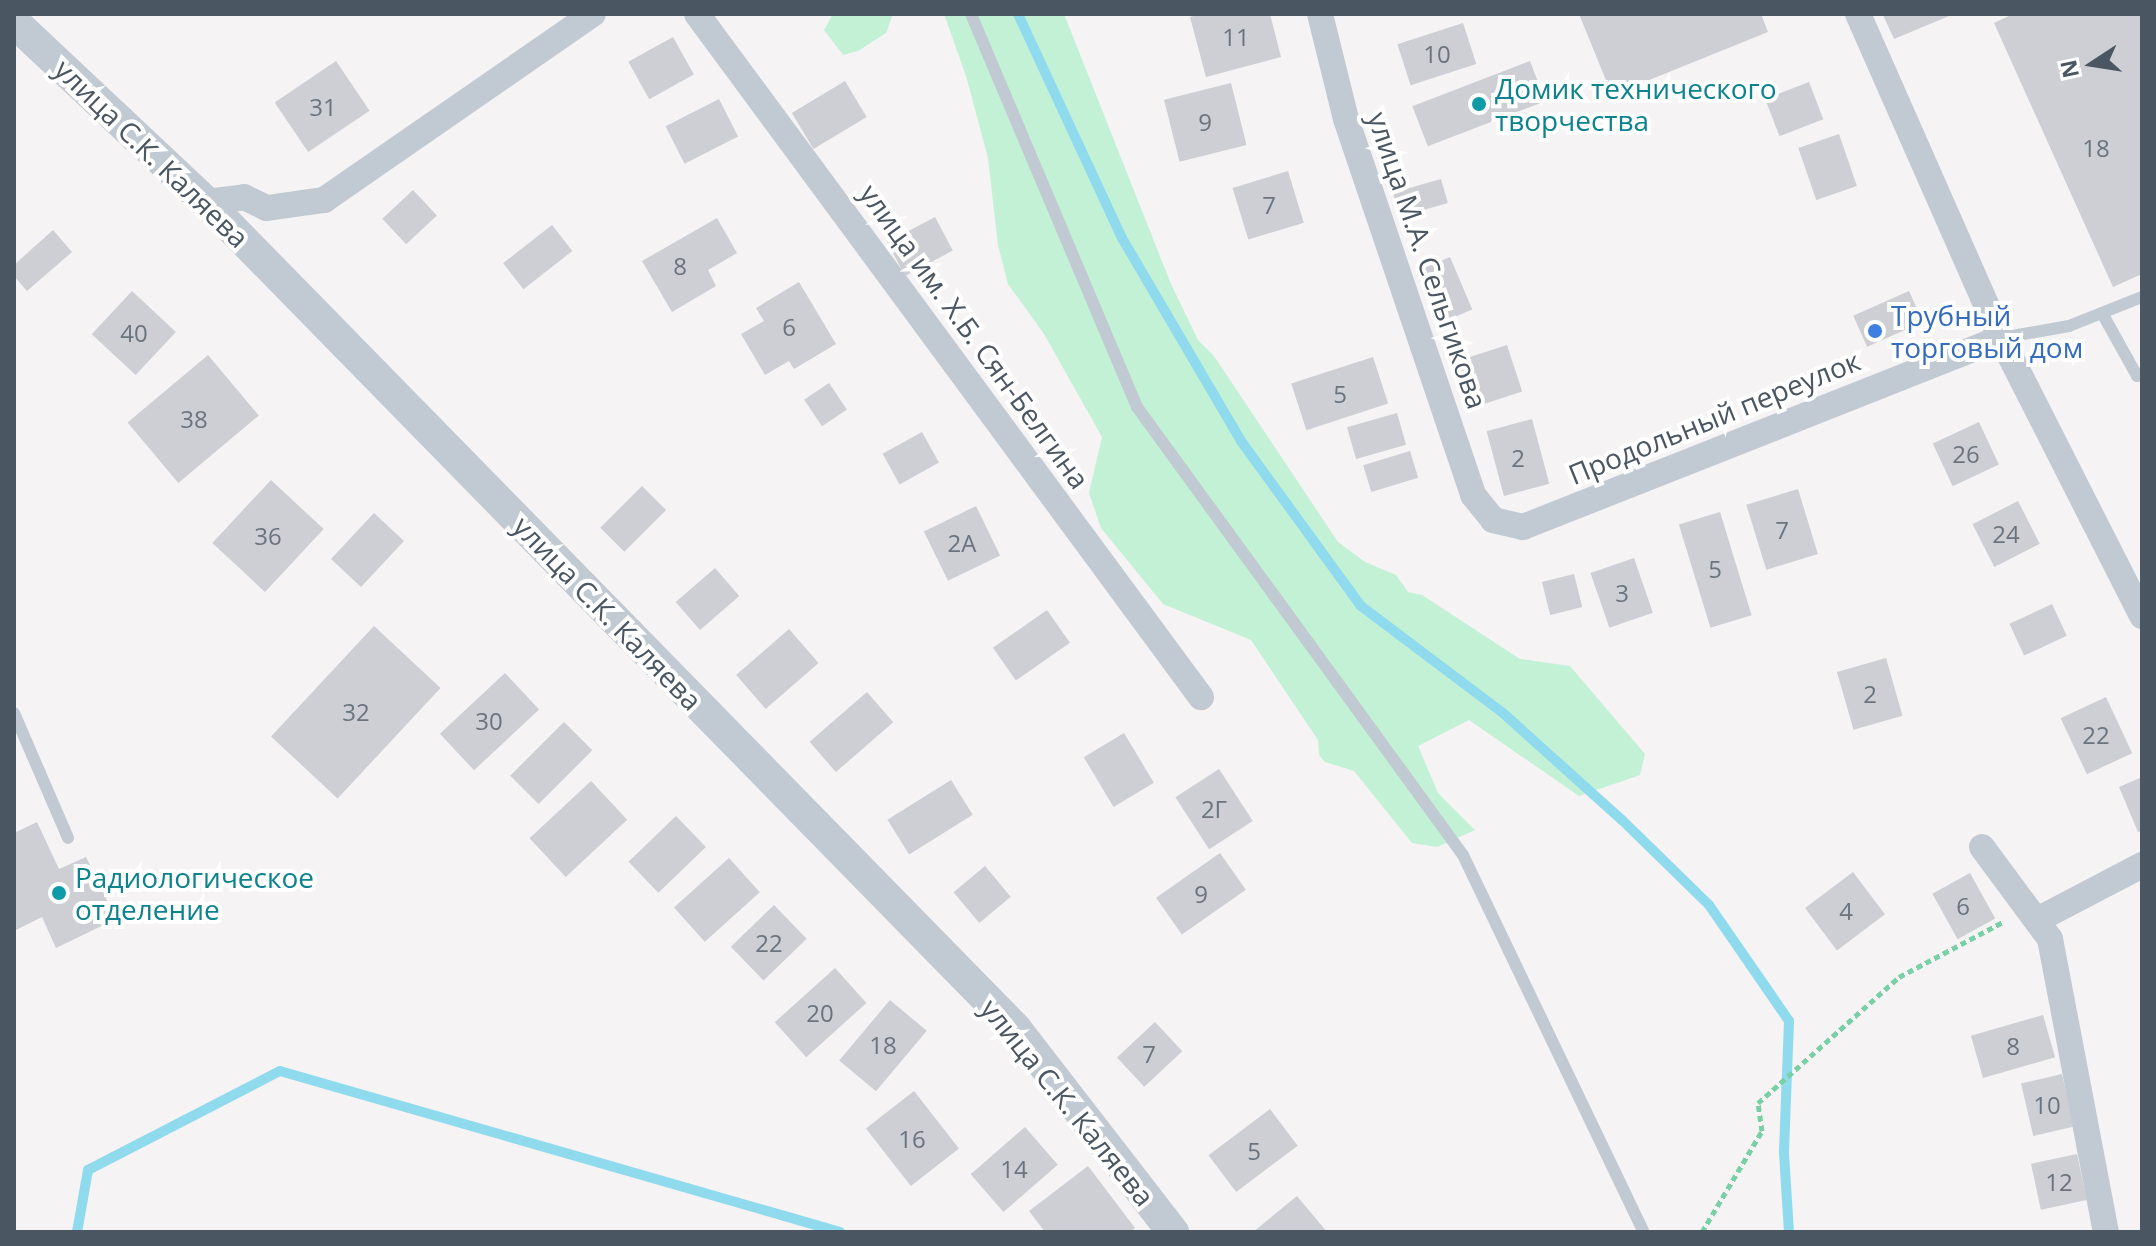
<!DOCTYPE html>
<html>
<head>
<meta charset="utf-8">
<style>
  body { margin:0 }
  #map { position:relative; width:2156px; height:1246px; overflow:hidden; background:#f5f3f3; font-family:"Open Sans",sans-serif }
  div>[style] { position:absolute }
  .green>* { inset:0; background:#c3f1d5 }
  .stream>* { height:10px; margin:-5px; padding:0 5px; transform-origin:5px; border-radius:5px; background:#90daee }
  .building>* { inset:0; background:#cdcfd5; transform-origin:0 0 }
  .path>* { height:5px; margin-top:-2.5px; transform-origin:0; background:repeating-linear-gradient(90deg,#7ad0a6 0 6px,transparent 0 10px) }
  .service>* { height:12px; margin:-6px; padding:0 6px; transform-origin:6px; border-radius:6px; background:#c1cad2 }
  .minor>* { height:26px; margin:-13px; padding:0 13px; transform-origin:13px; border-radius:13px; background:#c1cad2 }
  .tertiary>* { height:32px; margin:-16px; padding:0 16px; transform-origin:16px; border-radius:16px; background:#c1cad2 }
  .dots>* { width:22px; height:22px; translate:-50% -50%; box-sizing:border-box; border:4px solid #fff; border-radius:50% }
  span { translate:-50% -50%; white-space:nowrap; text-align:center; line-height:1.15; -webkit-text-stroke:8px #fff; paint-order:stroke }
  .number-label { font-size:24px; color:#6b747e }
  .number-label span { -webkit-text-stroke-width:0 }
  .culture-label { font-size:28px; color:#0d838f }
  .left { translate:0 -50%; text-align:left }
  .street-label { font-size:28px; color:#4a5661 }
  .shop-label { font-size:28px; color:#366cbe }
  .frame { position:absolute; inset:0; border:16px solid #4a5661; pointer-events:none }
  .north { position:absolute; left:2052px; top:24px; width:80px; height:80px; -webkit-text-stroke:6px #fff; paint-order:stroke; rotate:258deg; font-size:22px; font-weight:700; line-height:32px; text-align:center; color:#4a5661 }
  .north::after { content:''; display:block; margin:auto; width:28px; height:36px; background:#4a5661; clip-path:polygon(50% 0,100% 100%,50% 72%,0 100%) }
</style>
</head>
<body>
<div id="map">
  <div class="green">
    <div style="clip-path:polygon(833px 14px,893px 14px,886px 33px,858px 51px,843px 55px,824px 30px)"></div>
    <div style="clip-path:polygon(944px 14px,1064px 14px,1171px 284px,1198px 340px,1214px 356px,1338px 542px,1365px 562px,1396px 575px,1408px 592px,1422px 595px,1520px 659px,1570px 666px,1645px 754px,1640px 775px,1579px 796px,1469px 720px,1418px 746px,1438px 793px,1475px 830px,1437px 847px,1412px 843px,1354px 771px,1325px 762px,1319px 755px,1318px 740px,1251px 640px,1163px 604px,1101px 528px,1089px 493px,1102px 437px,1044px 334px,1008px 284px,998px 245px,988px 158px,966px 76px)"></div>
  </div>
  <div class="stream">
    <div style="left:1018px;top:14px;width:247px;rotate:65.1deg"></div>
    <div style="left:1122px;top:238px;width:235px;rotate:59.6deg"></div>
    <div style="left:1241px;top:441px;width:204px;rotate:54deg"></div>
    <div style="left:1361px;top:606px;width:178px;rotate:37deg"></div>
    <div style="left:1503px;top:713px;width:160px;rotate:42deg"></div>
    <div style="left:1622px;top:820px;width:122px;rotate:44.3deg"></div>
    <div style="left:1709px;top:905px;width:141px;rotate:55.4deg"></div>
    <div style="left:1789px;top:1021px;width:132px;rotate:92.2deg"></div>
    <div style="left:1784px;top:1153px;width:79px;rotate:86.4deg"></div>
    <div style="left:77px;top:1232px;width:63px;rotate:-79.9deg"></div>
    <div style="left:88px;top:1170px;width:216px;rotate:-27.3deg"></div>
    <div style="left:280px;top:1071px;width:583px;rotate:16.04deg"></div>
  </div>
  <div class="building">
    <div style="clip-path:polygon(1201px 14px,1270px 14px,1281px 57px,1206px 77px,1190px 17px)"></div>
    <div style="clip-path:polygon(1579px 14px,1761px 14px,1768px 32px,1612px 95px)"></div>
    <div style="clip-path:polygon(1886px 14px,1954px 14px,1894px 39px,1883px 15px)"></div>
    <div style="clip-path:polygon(2013px 14px,2142px 14px,2142px 274px,2113px 287px,1994px 23px)"></div>
    <div style="left:1463px;top:23px;width:43px;height:69px;rotate:72deg"></div>
    <div style="left:673px;top:37px;width:43px;height:51px;rotate:61deg"></div>
    <div style="left:336px;top:61px;width:60px;height:74px;rotate:56deg"></div>
    <div style="left:1530px;top:61px;width:43px;height:126px;rotate:69deg"></div>
    <div style="left:845px;top:81px;width:42px;height:62px;rotate:59deg"></div>
    <div style="left:1809px;top:82px;width:40px;height:47px;rotate:69deg"></div>
    <div style="left:1231px;top:83px;width:64px;height:69px;rotate:76deg"></div>
    <div style="left:719px;top:99px;width:42px;height:60px;rotate:63deg"></div>
    <div style="left:1839px;top:134px;width:55px;height:43px;rotate:71deg"></div>
    <div style="left:1288px;top:171px;width:54px;height:58px;rotate:73deg"></div>
    <div style="left:1441px;top:179px;width:25px;height:50px;rotate:74deg"></div>
    <div style="left:413px;top:190px;width:35px;height:42px;rotate:47deg"></div>
    <div style="left:935px;top:217px;width:38px;height:54px;rotate:62deg"></div>
    <div style="clip-path:polygon(717px 218px,737px 253px,708px 270px,716px 286px,672px 312px,642px 261px)"></div>
    <div style="left:552px;top:225px;width:33px;height:62px;rotate:52deg"></div>
    <div style="clip-path:polygon(53px 230px,72px 252px,27px 291px,14px 276px,14px 265px)"></div>
    <div style="left:1450px;top:257px;width:57px;height:36px;rotate:67deg"></div>
    <div style="clip-path:polygon(799px 282px,836px 344px,794px 369px,789px 361px,765px 375px,741px 334px,764px 321px,756px 308px)"></div>
    <div style="left:132px;top:291px;width:60px;height:59px;rotate:43deg"></div>
    <div style="left:1909px;top:291px;width:34px;height:61px;rotate:66deg"></div>
    <div style="left:1507px;top:345px;width:49px;height:57px;rotate:72deg"></div>
    <div style="left:208px;top:355px;width:79px;height:105px;rotate:50deg"></div>
    <div style="left:1373px;top:357px;width:49px;height:86px;rotate:72deg"></div>
    <div style="left:829px;top:383px;width:32px;height:30px;rotate:56deg"></div>
    <div style="left:1397px;top:413px;width:33px;height:52px;rotate:74deg"></div>
    <div style="left:1532px;top:419px;width:67px;height:47px;rotate:75deg"></div>
    <div style="left:1979px;top:422px;width:47px;height:51px;rotate:65deg"></div>
    <div style="left:922px;top:432px;width:35px;height:45px;rotate:61deg"></div>
    <div style="left:1410px;top:451px;width:28px;height:49px;rotate:73deg"></div>
    <div style="left:271px;top:480px;width:72px;height:86px;rotate:43deg"></div>
    <div style="left:642px;top:486px;width:34px;height:59px;rotate:45deg"></div>
    <div style="left:1798px;top:489px;width:68px;height:54px;rotate:73deg"></div>
    <div style="left:2018px;top:501px;width:48px;height:51px;rotate:63deg"></div>
    <div style="left:976px;top:506px;width:55px;height:58px;rotate:64deg"></div>
    <div style="left:1720px;top:512px;width:108px;height:43px;rotate:73deg"></div>
    <div style="left:374px;top:513px;width:41px;height:63px;rotate:43deg"></div>
    <div style="left:1634px;top:558px;width:58px;height:46px;rotate:71deg"></div>
    <div style="left:715px;top:568px;width:37px;height:52px;rotate:49deg"></div>
    <div style="left:1574px;top:574px;width:34px;height:33px;rotate:76deg"></div>
    <div style="left:2052px;top:604px;width:35px;height:47px;rotate:65deg"></div>
    <div style="left:1047px;top:610px;width:40px;height:66px;rotate:55deg"></div>
    <div style="left:374px;top:626px;width:91px;height:151px;rotate:43deg"></div>
    <div style="left:789px;top:629px;width:45px;height:70px;rotate:49deg"></div>
    <div style="left:1886px;top:658px;width:60px;height:51px;rotate:74deg"></div>
    <div style="left:505px;top:673px;width:50px;height:89px;rotate:47deg"></div>
    <div style="left:867px;top:692px;width:40px;height:76px;rotate:49deg"></div>
    <div style="left:2106px;top:697px;width:62px;height:50px;rotate:65deg"></div>
    <div style="left:564px;top:722px;width:40px;height:76px;rotate:45deg"></div>
    <div style="left:1124px;top:733px;width:58px;height:47px;rotate:59deg"></div>
    <div style="left:1219px;top:769px;width:62px;height:52px;rotate:57deg"></div>
    <div style="clip-path:polygon(2142px 777px,2142px 831px,2138px 832px,2119px 787px)"></div>
    <div style="left:951px;top:780px;width:41px;height:75px;rotate:58deg"></div>
    <div style="left:591px;top:781px;width:53px;height:84px;rotate:47deg"></div>
    <div style="left:676px;top:816px;width:43px;height:66px;rotate:46deg"></div>
    <div style="clip-path:polygon(37px 822px,59px 869px,86px 857px,116px 919px,56px 948px,42px 917px,14px 931px,14px 833px)"></div>
    <div style="left:1220px;top:853px;width:45px;height:78px;rotate:55deg"></div>
    <div style="left:729px;top:858px;width:46px;height:74px;rotate:48deg"></div>
    <div style="left:985px;top:866px;width:40px;height:41px;rotate:50deg"></div>
    <div style="left:1853px;top:872px;width:53px;height:60px;rotate:53deg"></div>
    <div style="left:1970px;top:873px;width:52px;height:43px;rotate:61deg"></div>
    <div style="left:774px;top:905px;width:47px;height:60px;rotate:46deg"></div>
    <div style="left:835px;top:968px;width:47px;height:81px;rotate:48deg"></div>
    <div style="left:890px;top:1000px;width:48px;height:79px;rotate:40deg"></div>
    <div style="left:2043px;top:1015px;width:44px;height:75px;rotate:74deg"></div>
    <div style="left:1155px;top:1022px;width:40px;height:52px;rotate:47deg"></div>
    <div style="left:2062px;top:1074px;width:54px;height:42px;rotate:77deg"></div>
    <div style="left:914px;top:1091px;width:73px;height:61px;rotate:52deg"></div>
    <div style="left:1270px;top:1109px;width:46px;height:77px;rotate:53deg"></div>
    <div style="left:1025px;top:1127px;width:50px;height:72px;rotate:49deg"></div>
    <div style="left:2077px;top:1154px;width:47px;height:47px;rotate:78deg"></div>
    <div style="clip-path:polygon(1088px 1166px,1135px 1228px,1130px 1232px,1045px 1232px,1029px 1211px)"></div>
    <div style="clip-path:polygon(1297px 1196px,1327px 1232px,1253px 1232px)"></div>
  </div>
  <div class="path">
    <div style="left:1702px;top:1232px;width:117px;rotate:-59.3deg"></div>
    <div style="left:1762px;top:1131px;width:28px;rotate:-98deg"></div>
    <div style="left:1758px;top:1103px;width:189px;rotate:-41.8deg"></div>
    <div style="left:1899px;top:977px;width:118px;rotate:-27.9deg"></div>
  </div>
  <div class="service">
    <div style="left:971px;top:14px;width:427px;rotate:67.1deg"></div>
    <div style="left:1137px;top:407px;width:554px;rotate:53.96deg"></div>
    <div style="left:1463px;top:855px;width:418px;rotate:64.4deg"></div>
    <div style="left:2102px;top:313px;width:72px;rotate:60.9deg"></div>
    <div style="left:2137px;top:376px;width:5px;rotate:-22deg"></div>
    <div style="left:2001px;top:338px;width:69px;rotate:-10deg"></div>
    <div style="left:2069px;top:326px;width:79px;rotate:-21.7deg"></div>
    <div style="left:14px;top:713px;width:136px;rotate:66.6deg"></div>
  </div>
  <div class="minor">
    <div style="left:697px;top:14px;width:849px;rotate:53.58deg"></div>
    <div style="left:1320px;top:14px;width:108px;rotate:76.1deg"></div>
    <div style="left:1346px;top:119px;width:397px;rotate:71.3deg"></div>
    <div style="left:1473px;top:495px;width:32px;rotate:51deg"></div>
    <div style="left:1493px;top:520px;width:31px;rotate:13deg"></div>
    <div style="left:1523px;top:527px;width:514px;rotate:-21.57deg"></div>
    <div style="left:1858px;top:14px;width:354px;rotate:66.2deg"></div>
    <div style="left:2001px;top:338px;width:312px;rotate:63.1deg"></div>
    <div style="left:206px;top:202px;width:38px;rotate:-7deg"></div>
    <div style="left:244px;top:197px;width:25px;rotate:26deg"></div>
    <div style="left:267px;top:208px;width:58px;rotate:-8deg"></div>
    <div style="left:324px;top:200px;width:327px;rotate:-34.7deg"></div>
    <div style="left:1982px;top:847px;width:114px;rotate:53.5deg"></div>
    <div style="left:2050px;top:939px;width:298px;rotate:79.2deg"></div>
    <div style="left:2037px;top:920px;width:119px;rotate:-27.6deg"></div>
  </div>
  <div class="tertiary">
    <div style="left:14px;top:22px;width:263px;rotate:43.2deg"></div>
    <div style="left:206px;top:202px;width:1158px;rotate:45.59deg"></div>
    <div style="left:1016px;top:1029px;width:257px;rotate:52.3deg"></div>
  </div>
  <div class="dots">
    <div style="left:1479px;top:104px;background:#0f9aa8"></div>
    <div style="left:1875px;top:331px;background:#3f7fe0"></div>
    <div style="left:59px;top:893px;background:#0f9aa8"></div>
  </div>
  <div class="number-label">
    <span style="left:1236px;top:37px">11</span>
    <span style="left:1437px;top:54px">10</span>
    <span style="left:323px;top:107px">31</span>
    <span style="left:1205px;top:122px">9</span>
    <span style="left:2096px;top:148px">18</span>
    <span style="left:1269px;top:205px">7</span>
    <span style="left:680px;top:266px">8</span>
    <span style="left:789px;top:327px">6</span>
    <span style="left:134px;top:333px">40</span>
    <span style="left:1340px;top:394px">5</span>
    <span style="left:194px;top:419px">38</span>
    <span style="left:1966px;top:454px">26</span>
    <span style="left:1518px;top:458px">2</span>
    <span style="left:1782px;top:530px">7</span>
    <span style="left:2006px;top:534px">24</span>
    <span style="left:268px;top:536px">36</span>
    <span style="left:962px;top:543px">2А</span>
    <span style="left:1715px;top:569px">5</span>
    <span style="left:1622px;top:593px">3</span>
    <span style="left:1870px;top:694px">2</span>
    <span style="left:356px;top:712px">32</span>
    <span style="left:489px;top:721px">30</span>
    <span style="left:2096px;top:735px">22</span>
    <span style="left:1214px;top:809px">2Г</span>
    <span style="left:1201px;top:894px">9</span>
    <span style="left:1963px;top:906px">6</span>
    <span style="left:1846px;top:911px">4</span>
    <span style="left:769px;top:943px">22</span>
    <span style="left:820px;top:1013px">20</span>
    <span style="left:883px;top:1045px">18</span>
    <span style="left:2013px;top:1046px">8</span>
    <span style="left:1149px;top:1054px">7</span>
    <span style="left:2047px;top:1105px">10</span>
    <span style="left:912px;top:1139px">16</span>
    <span style="left:1254px;top:1151px">5</span>
    <span style="left:1014px;top:1169px">14</span>
    <span style="left:2059px;top:1182px">12</span>
  </div>
  <div class="culture-label">
    <span class="left" style="left:1495px;top:104px">Домик технического<br>творчества</span>
    <span class="left" style="left:75px;top:893px">Радиологическое<br>отделение</span>
  </div>
  <div class="street-label">
    <span style="left:152px;top:153px;rotate:44deg">улица С.К. Каляева</span>
    <span style="left:1428px;top:260px;rotate:71deg">улица М.А. Сельгикова</span>
    <span style="left:975px;top:336px;rotate:54deg">улица им. Х.Б. Сян-Белгина</span>
    <span style="left:1714px;top:417px;rotate:-22deg">Продольный переулок</span>
    <span style="left:608px;top:613px;rotate:46deg">улица С.К. Каляева</span>
    <span style="left:1068px;top:1102px;rotate:51deg">улица С.К. Каляева</span>
  </div>
  <div class="shop-label">
    <span class="left" style="left:1891px;top:331px">Трубный<br>торговый дом</span>
  </div>
  <div class="frame"></div>
  <div class="north">N</div>
</div>
</body>
</html>
